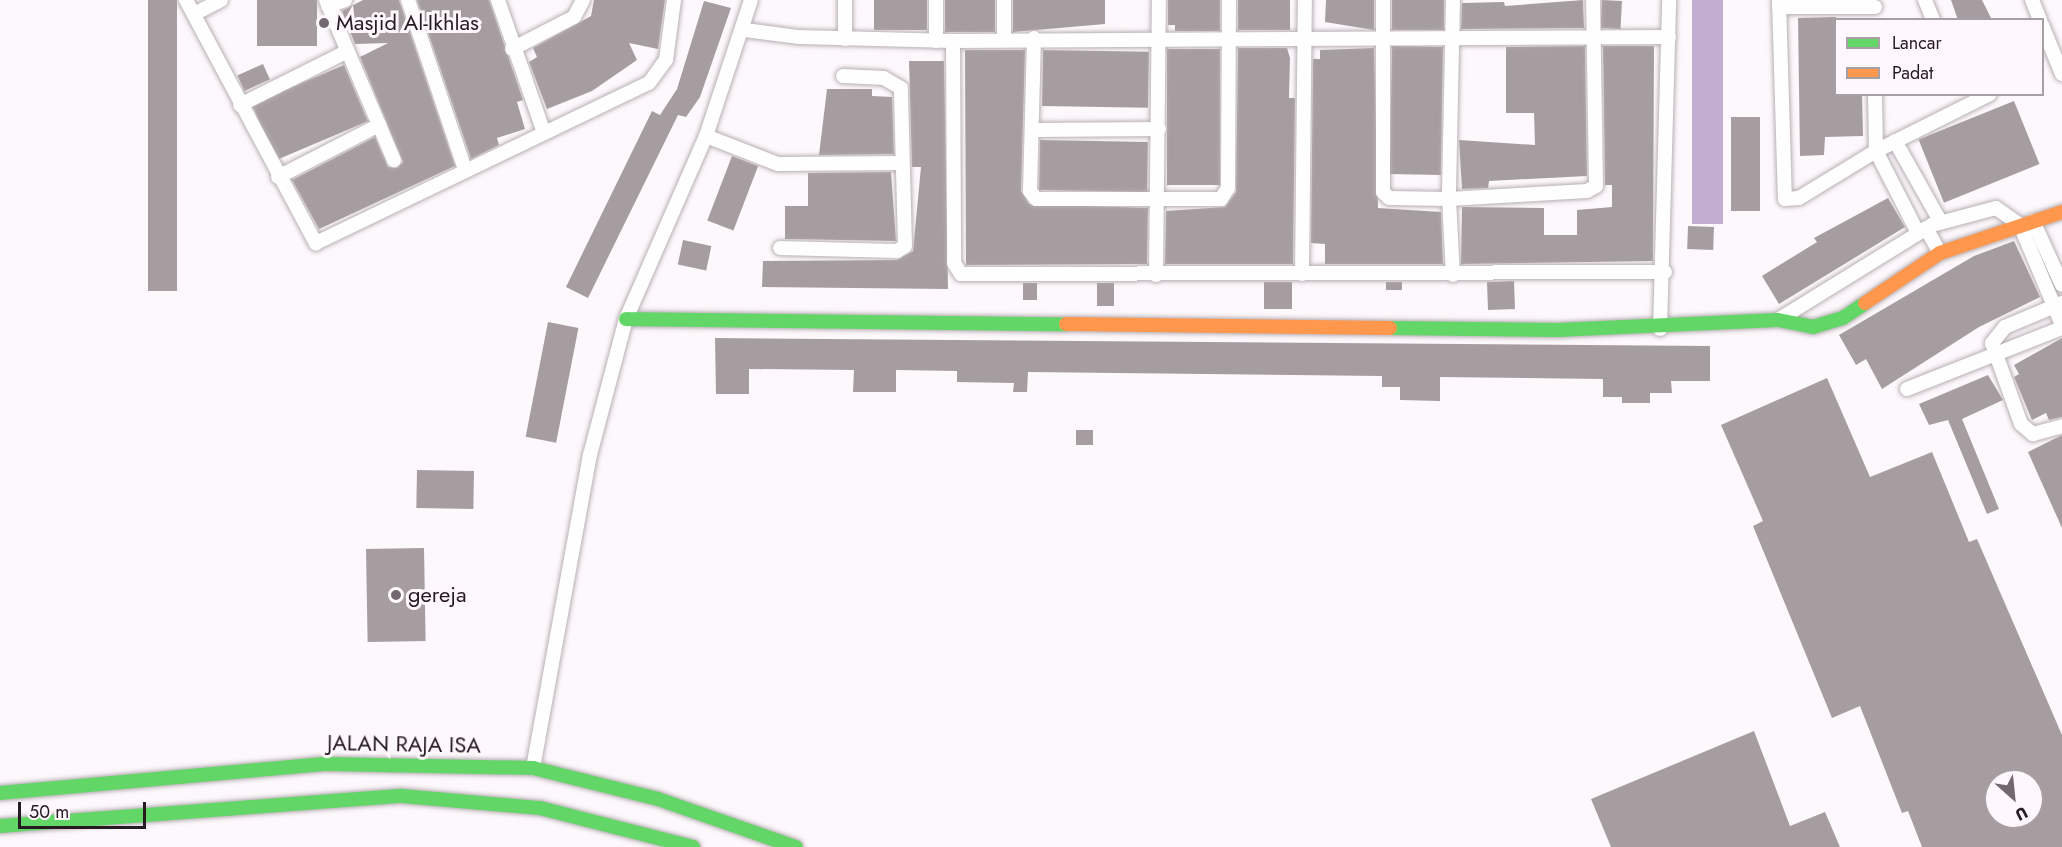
<!DOCTYPE html>
<html>
<head>
<meta charset="utf-8">
<style>
  body { margin:0 }
  #map { position:relative; width:2062px; height:847px; overflow:hidden; background:#fdf8fb; font-family:Jost,sans-serif }
  div>[style] { position:absolute }
  .water>* { inset:0; background:#c2aed1; transform-origin:0 0 }
  .building>* { inset:0; background:#a69da0; transform-origin:0 0 }
  .roads { filter:drop-shadow(0 0 2px #b7afb4) drop-shadow(0 0 2px #b7afb4) }
  .street>* { height:14px; margin:-7px; padding:0 7px; transform-origin:7px; border-radius:7px; background:#fffefe }
  .fast>* { height:14px; margin:-7px; padding:0 7px; transform-origin:7px; border-radius:7px; background:#63d668 }
  .slow>* { height:14px; margin:-7px; padding:0 7px; transform-origin:7px; border-radius:7px; background:#ff974d }
  .dots>* { width:16px; height:16px; translate:-50% -50%; box-sizing:border-box; border:3px solid #fef7fb; border-radius:50% }
  span { translate:-50% -50%; white-space:nowrap; text-align:center; line-height:1.15; -webkit-text-stroke:6px #fef7fb; paint-order:stroke }
  .poi-label { font-size:22px; color:#271b22 }
  .left { translate:0 -50%; text-align:left }
  .street-label { font-size:22px; color:#271b22 }
  .legend { position:absolute; left:1834px; top:18px; width:210px; height:78px; box-sizing:border-box; background:#fef7fb; border:2px solid #a89fa4; margin:0; padding:8px 10px; list-style:none; font-size:18px; color:#271b22 }
  .legend li { display:flex; align-items:center; gap:12px; height:30px }
  .legend b { width:30px; border:2px solid #a89fa4 }
  .north { position:absolute; left:1984px; top:769px; width:60px; height:60px; box-sizing:border-box; background:#fef7fb; border:2px solid #a89fa4; border-radius:50%; rotate:153deg; font-size:16px; font-weight:700; line-height:24px; text-align:center; color:#271b22 }
  .north::after { content:''; display:block; margin:auto; width:21px; height:27px; background:#72686e; clip-path:polygon(50% 0,100% 100%,50% 72%,0 100%) }
  .scale { position:absolute; left:18px; top:802px; width:128px; height:27px; box-sizing:border-box; border:3px solid #271b22; border-top:0; padding-left:8px; font-size:18px; line-height:21px; white-space:nowrap; color:#271b22; -webkit-text-stroke:4px #fef7fb; paint-order:stroke }
</style>
</head>
<body>
<div id="map">
  <div class="water">
    <div style="left:1692px;top:0;width:31px;height:224px"></div>
  </div>
  <div class="building">
    <div style="left:148px;top:0;width:29px;height:291px"></div>
    <div style="left:257px;top:0;width:60px;height:46px"></div>
    <div style="clip-path:polygon(363px 0,399px 0,455px 166px,319px 229px,292px 180px,375px 137px,388px 167px,397px 168px,403px 162px,360px 57px,388px 43px,355px 44px,342px 11px)"></div>
    <div style="clip-path:polygon(417px 0,489px 0,523px 100px,517px 102px,525px 129px,497px 138px,499px 145px,471px 159px)"></div>
    <div style="clip-path:polygon(594px 0,665px 0,658px 49px,629px 43px,637px 60px,592px 91px,547px 109px,529px 62px,537px 57px,533px 48px,591px 16px)"></div>
    <div style="left:874px;top:0;width:53px;height:30px"></div>
    <div style="left:945px;top:0;width:50px;height:32px"></div>
    <div style="clip-path:polygon(1013px 0,1105px 0,1105px 24px,1013px 32px)"></div>
    <div style="clip-path:polygon(1168px 0,1220px 0,1220px 31px,1175px 31px,1175px 25px,1168px 25px)"></div>
    <div style="left:1238px;top:0;width:52px;height:30px"></div>
    <div style="clip-path:polygon(1326px 0,1374px 0,1374px 30px,1325px 22px)"></div>
    <div style="left:1392px;top:0;width:52px;height:30px"></div>
    <div style="clip-path:polygon(1583px 0,1584px 28px,1461px 29px,1462px 3px,1504px 2px,1505px 6px)"></div>
    <div style="left:1602px;top:0;width:20px;height:28px;rotate:3deg"></div>
    <div style="clip-path:polygon(1951px 0,1982px 0,1992px 20px,1958px 20px)"></div>
    <div style="clip-path:polygon(704px 1px,731px 8px,700px 97px,686px 117px,678px 115px,588px 298px,566px 287px,652px 111px,660px 115px,677px 89px)"></div>
    <div style="clip-path:polygon(1836px 17px,1836px 94px,1862px 94px,1863px 136px,1825px 137px,1824px 155px,1800px 156px,1798px 18px)"></div>
    <div style="clip-path:polygon(1585px 46px,1587px 176px,1489px 181px,1488px 188px,1462px 189px,1459px 140px,1535px 145px,1534px 113px,1506px 113px,1506px 47px)"></div>
    <div style="clip-path:polygon(1603px 46px,1654px 46px,1653px 261px,1461px 264px,1462px 207px,1544px 208px,1544px 235px,1577px 235px,1577px 210px,1612px 207px,1612px 185px,1605px 185px)"></div>
    <div style="left:1443px;top:47px;width:128px;height:51px;rotate:91deg"></div>
    <div style="clip-path:polygon(1238px 48px,1287px 48px,1290px 58px,1289px 98px,1295px 98px,1293px 264px,1165px 264px,1166px 211px,1225px 207px,1236px 192px)"></div>
    <div style="clip-path:polygon(1374px 48px,1378px 208px,1441px 212px,1443px 264px,1325px 264px,1325px 244px,1311px 243px,1313px 59px,1320px 59px,1320px 50px)"></div>
    <div style="left:1167px;top:49px;width:53px;height:136px"></div>
    <div style="clip-path:polygon(965px 50px,1025px 50px,1021px 191px,1029px 204px,1148px 208px,1147px 264px,966px 265px)"></div>
    <div style="left:1043px;top:50px;width:106px;height:56px;rotate:1deg"></div>
    <div style="clip-path:polygon(909px 61px,944px 61px,948px 289px,762px 287px,763px 261px,897px 260px,913px 251px,921px 167px,912px 167px)"></div>
    <div style="left:263px;top:64px;width:17px;height:28px;rotate:66deg"></div>
    <div style="left:344px;top:65px;width:61px;height:100px;rotate:67deg"></div>
    <div style="clip-path:polygon(827px 89px,872px 89px,872px 96px,892px 97px,894px 154px,819px 155px)"></div>
    <div style="left:2014px;top:101px;width:68px;height:103px;rotate:68deg"></div>
    <div style="left:1731px;top:117px;width:29px;height:94px"></div>
    <div style="left:1040px;top:140px;width:108px;height:50px;rotate:1deg"></div>
    <div style="left:732px;top:156px;width:28px;height:69px;rotate:21deg"></div>
    <div style="clip-path:polygon(891px 172px,896px 241px,785px 239px,785px 206px,808px 206px,808px 173px)"></div>
    <div style="clip-path:polygon(1888px 198px,1905px 227px,1779px 304px,1762px 276px,1817px 242px,1814px 238px)"></div>
    <div style="left:1688px;top:226px;width:26px;height:23px;rotate:2deg"></div>
    <div style="left:683px;top:240px;width:29px;height:25px;rotate:12deg"></div>
    <div style="clip-path:polygon(2014px 241px,2040px 297px,1979px 327px,1882px 389px,1866px 359px,1856px 365px,1839px 335px,1974px 256px)"></div>
    <div style="left:1514px;top:281px;width:28px;height:27px;rotate:88deg"></div>
    <div style="left:1264px;top:282px;width:28px;height:27px"></div>
    <div style="left:1386px;top:282px;width:16px;height:8px"></div>
    <div style="left:1023px;top:283px;width:14px;height:17px"></div>
    <div style="left:1097px;top:283px;width:17px;height:23px"></div>
    <div style="left:548px;top:322px;width:31px;height:117px;rotate:11deg"></div>
    <div style="clip-path:polygon(715px 338px,1710px 346px,1710px 381px,1671px 381px,1672px 393px,1650px 393px,1650px 403px,1622px 403px,1622px 397px,1603px 397px,1603px 379px,1440px 377px,1440px 401px,1400px 400px,1400px 387px,1382px 387px,1382px 376px,1028px 372px,1027px 392px,1013px 392px,1014px 383px,957px 382px,957px 371px,896px 370px,896px 392px,853px 392px,854px 370px,749px 369px,749px 394px,716px 394px)"></div>
    <div style="clip-path:polygon(2062px 338px,2062px 417px,2049px 420px,2046px 413px,2032px 420px,2014px 377px,2019px 374px,2014px 365px)"></div>
    <div style="clip-path:polygon(1988px 375px,2003px 400px,1962px 419px,1999px 509px,1987px 514px,1948px 420px,1929px 425px,1919px 404px)"></div>
    <div style="clip-path:polygon(evenodd,1827px 378px,1870px 477px,1932px 452px,1969px 542px,1977px 539px,2062px 735px,2062px 847px,1922px 847px,1908px 811px,1902px 813px,1860px 706px,1832px 718px,1753px 526px,1763px 521px,1721px 425px,1827px 378px,1996px 781px,2032px 781px,2032px 817px,1996px 817px,1996px 781px)"></div>
    <div style="left:1076px;top:430px;width:17px;height:15px"></div>
    <div style="clip-path:polygon(2062px 435px,2062px 528px,2028px 452px)"></div>
    <div style="left:417px;top:470px;width:57px;height:38px;rotate:1deg"></div>
    <div style="left:424px;top:548px;width:93px;height:58px;rotate:89deg"></div>
    <div style="clip-path:polygon(1754px 731px,1790px 826px,1825px 812px,1840px 847px,1611px 847px,1591px 799px)"></div>
  </div>
  <div class="roads">
    <div class="street">
      <div style="left:186px;top:0;width:276px;rotate:61.9deg"></div>
      <div style="left:316px;top:243px;width:369px;rotate:-25.7deg"></div>
      <div style="left:649px;top:83px;width:29px;rotate:-54deg"></div>
      <div style="left:666px;top:60px;width:61px;rotate:-82.4deg"></div>
      <div style="left:326px;top:0;width:174px;rotate:67deg"></div>
      <div style="left:408px;top:0;width:178px;rotate:71.4deg"></div>
      <div style="left:498px;top:0;width:141px;rotate:70.9deg"></div>
      <div style="left:1383px;top:0;width:192px;rotate:90deg"></div>
      <div style="left:1383px;top:192px;width:8px;rotate:45deg"></div>
      <div style="left:1389px;top:198px;width:60px;rotate:1deg"></div>
      <div style="left:1449px;top:199px;width:138px;rotate:-3.3deg"></div>
      <div style="left:1587px;top:191px;width:10px;rotate:-29deg"></div>
      <div style="left:1596px;top:186px;width:186px;rotate:-90.9deg"></div>
      <div style="left:1453px;top:0;width:199px;rotate:91.2deg"></div>
      <div style="left:1449px;top:199px;width:76px;rotate:87deg"></div>
      <div style="left:1779px;top:0;width:199px;rotate:88.3deg"></div>
      <div style="left:1785px;top:199px;width:14px;rotate:-4deg"></div>
      <div style="left:1799px;top:198px;width:90px;rotate:-31.4deg"></div>
      <div style="left:1876px;top:151px;width:127px;rotate:-26.6deg"></div>
      <div style="left:1925px;top:0;width:22px;rotate:68deg"></div>
      <div style="left:2032px;top:0;width:22px;rotate:68deg"></div>
      <div style="left:328px;top:6px;width:18px;rotate:-19deg"></div>
      <div style="left:1779px;top:7px;width:96px"></div>
      <div style="left:194px;top:14px;width:30px;rotate:-27deg"></div>
      <div style="left:2042px;top:25px;width:53px;rotate:67.8deg"></div>
      <div style="left:745px;top:30px;width:53px;rotate:7.5deg"></div>
      <div style="left:798px;top:37px;width:155px;rotate:1.5deg"></div>
      <div style="left:953px;top:41px;width:716px;rotate:-0.32deg"></div>
      <div style="left:1034px;top:38px;width:153px;rotate:91.5deg"></div>
      <div style="left:1030px;top:191px;width:10px;rotate:53deg"></div>
      <div style="left:1036px;top:199px;width:185px"></div>
      <div style="left:1221px;top:199px;width:13px;rotate:-58deg"></div>
      <div style="left:1228px;top:188px;width:188px;rotate:-89.7deg"></div>
      <div style="left:845px;top:39px;width:39px;rotate:-90deg"></div>
      <div style="left:1004px;top:40px;width:40px;rotate:-90deg"></div>
      <div style="left:936px;top:41px;width:41px;rotate:-90deg"></div>
      <div style="left:953px;top:41px;width:222px;rotate:89.7deg"></div>
      <div style="left:954px;top:263px;width:13px;rotate:58deg"></div>
      <div style="left:961px;top:274px;width:704px;rotate:-0.16deg"></div>
      <div style="left:512px;top:49px;width:70px;rotate:-27.3deg"></div>
      <div style="left:574px;top:17px;width:19px;rotate:-62deg"></div>
      <div style="left:1875px;top:94px;width:57px;rotate:89deg"></div>
      <div style="left:1876px;top:151px;width:92px;rotate:62.9deg"></div>
      <div style="left:240px;top:105px;width:119px;rotate:-26.6deg"></div>
      <div style="left:1033px;top:130px;width:126px;rotate:-0.5deg"></div>
      <div style="left:706px;top:136px;width:77px;rotate:21.3deg"></div>
      <div style="left:778px;top:164px;width:123px;rotate:-0.5deg"></div>
      <div style="left:1895px;top:141px;width:92px;rotate:60.6deg"></div>
      <div style="left:278px;top:177px;width:114px;rotate:-27.2deg"></div>
      <div style="left:2033px;top:221px;width:70px;rotate:65.6deg"></div>
      <div style="left:1926px;top:228px;width:29px;rotate:61deg"></div>
      <div style="left:780px;top:248px;width:117px;rotate:1.5deg"></div>
      <div style="left:897px;top:251px;width:9px;rotate:-32deg"></div>
      <div style="left:905px;top:246px;width:158px;rotate:-91.5deg"></div>
      <div style="left:901px;top:88px;width:20px;rotate:-150deg"></div>
      <div style="left:884px;top:78px;width:41px;rotate:-177.2deg"></div>
      <div style="left:1302px;top:274px;width:274px;rotate:-89.4deg"></div>
      <div style="left:1156px;top:275px;width:275px;rotate:-89.4deg"></div>
      <div style="left:2062px;top:303px;width:62px;rotate:157.2deg"></div>
      <div style="left:2005px;top:327px;width:21px;rotate:129deg"></div>
      <div style="left:1992px;top:343px;width:86px;rotate:70.3deg"></div>
      <div style="left:2021px;top:424px;width:16px;rotate:40deg"></div>
      <div style="left:2033px;top:434px;width:30px;rotate:-15deg"></div>
      <div style="left:1778px;top:320px;width:181px;rotate:-31.7deg"></div>
      <div style="left:1932px;top:225px;width:66px;rotate:-14.9deg"></div>
      <div style="left:1996px;top:208px;width:29px;rotate:35deg"></div>
      <div style="left:2020px;top:225px;width:108px;rotate:67.2deg"></div>
      <div style="left:1660px;top:329px;width:329px;rotate:-88.4deg"></div>
      <div style="left:1907px;top:389px;width:167px;rotate:-21.5deg"></div>
      <div style="left:533px;top:768px;width:318px;rotate:-79.7deg"></div>
      <div style="left:590px;top:455px;width:141px;rotate:-75.2deg"></div>
      <div style="left:626px;top:319px;width:200px;rotate:-66.4deg"></div>
      <div style="left:706px;top:136px;width:143px;rotate:-71.7deg"></div>
    </div>
    <div class="fast">
      <div style="left:626px;top:319px;width:440px;rotate:0.7deg"></div>
      <div style="left:1390px;top:328px;width:168px;rotate:0.7deg"></div>
      <div style="left:1558px;top:330px;width:220px;rotate:-2.6deg"></div>
      <div style="left:1778px;top:320px;width:36px;rotate:11deg"></div>
      <div style="left:1813px;top:327px;width:31px;rotate:-17deg"></div>
      <div style="left:1843px;top:318px;width:27px;rotate:-34deg"></div>
      <div style="left:0;top:793px;width:328px;rotate:-5.1deg"></div>
      <div style="left:327px;top:764px;width:206px;rotate:1.1deg"></div>
      <div style="left:533px;top:768px;width:129px;rotate:13.9deg"></div>
      <div style="left:658px;top:799px;width:146px;rotate:19.2deg"></div>
      <div style="left:0;top:826px;width:403px;rotate:-4.3deg"></div>
      <div style="left:402px;top:796px;width:139px;rotate:5deg"></div>
      <div style="left:540px;top:808px;width:158px;rotate:14.3deg"></div>
    </div>
    <div class="slow">
      <div style="left:1865px;top:303px;width:90px;rotate:-33.7deg"></div>
      <div style="left:1940px;top:253px;width:129px;rotate:-18.6deg"></div>
      <div style="left:1066px;top:324px;width:324px;rotate:0.7deg"></div>
    </div>
  </div>
  <div class="dots">
    <div style="left:324px;top:23px;background:#72686e"></div>
    <div style="left:396px;top:595px;background:#72686e"></div>
  </div>
  <div class="poi-label">
    <span class="left" style="left:336px;top:23px">Masjid Al-Ikhlas</span>
    <span class="left" style="left:408px;top:595px">gereja</span>
  </div>
  <div class="street-label">
    <span style="left:404px;top:744px;rotate:1deg">JALAN RAJA ISA</span>
  </div>
  <ul class="legend">
  <li><b style="height:8px;background:#63d668"></b>Lancar</li>
  <li><b style="height:8px;background:#ff974d"></b>Padat</li>
  </ul>
  <div class="north">U</div>
  <div class="scale">50 m</div>
</div>
</body>
</html>
